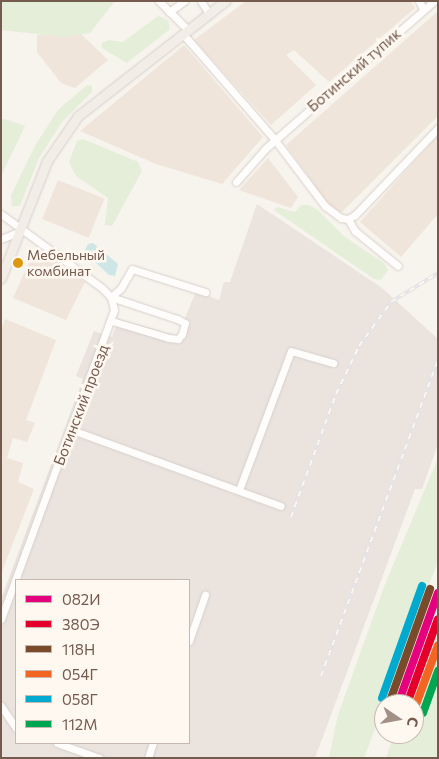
<!DOCTYPE html>
<html>
<head>
<meta charset="utf-8">
<style>
  body { margin:0 }
  #map { position:relative; width:439px; height:759px; overflow:hidden; background:#f7f3ed; font-family:Commissioner,sans-serif }
  div>[style] { position:absolute }
  .residential>* { inset:0; background:#f0e5db; transform-origin:0 0 }
  .industrial>* { inset:0; background:#eae3de }
  .green>* { inset:0; background:#e5eed9 }
  .water>* { inset:0; background:#cfe6e7 }
  .roads { filter:drop-shadow(0 0 1px #d7d0cb) drop-shadow(0 0 1px #d7d0cb) }
  .minor>* { height:7px; margin:-3.5px; padding:0 3.5px; transform-origin:3.5px; border-radius:3.5px; background:#fefdfc }
  .major>* { height:9px; margin:-4.5px; padding:0 4.5px; transform-origin:4.5px; border-radius:4.5px; background:#f2ede6 }
  .rail>* { height:4px; margin-top:-2px; transform-origin:0; background:repeating-linear-gradient(90deg,#fef8f0 0 5.5px,#e5e3e5 0 11px); box-sizing:border-box; border-block:1px solid #e5e3e5 }
  .rail-1>* { height:8px; margin:-4px; padding:0 4px; transform-origin:4px; border-radius:4px; background:#e5007d }
  .rail-2>* { height:8px; margin:-4px; padding:0 4px; transform-origin:4px; border-radius:4px; background:#e4002b }
  .rail-3>* { height:8px; margin:-4px; padding:0 4px; transform-origin:4px; border-radius:4px; background:#7a4b2a }
  .rail-4>* { height:8px; margin:-4px; padding:0 4px; transform-origin:4px; border-radius:4px; background:#f26522 }
  .rail-5>* { height:8px; margin:-4px; padding:0 4px; transform-origin:4px; border-radius:4px; background:#00a9ce }
  .rail-6>* { height:8px; margin:-4px; padding:0 4px; transform-origin:4px; border-radius:4px; background:#00a651 }
  .dots>* { width:14px; height:14px; translate:-50% -50%; box-sizing:border-box; border:2px solid #fef8f0; border-radius:50% }
  span { translate:-50% -50%; white-space:nowrap; text-align:center; line-height:1.15; -webkit-text-stroke:5px #fef8f0; paint-order:stroke }
  .bus-label { font-size:14px; color:#755a4e }
  .left { translate:0 -50%; text-align:left }
  .street-label { font-size:15px; color:#755a4e }
  .frame { position:absolute; inset:0; border:2px solid #755a4e; pointer-events:none }
  .legend { position:absolute; left:15px; top:579px; width:175px; height:165px; box-sizing:border-box; background:#fef8f0; border:1px solid #c7b9af; margin:0; padding:6px 9px; list-style:none; font-size:15px; color:#755a4e }
  .legend li { display:flex; align-items:center; gap:10px; height:25px }
  .legend b { width:25px; border:1px solid #c7b9af }
  .north { position:absolute; left:374px; top:694px; width:50px; height:50px; box-sizing:border-box; background:#fef8f0; border:1px solid #c7b9af; border-radius:50%; rotate:102deg; font-size:14px; font-weight:700; line-height:20px; text-align:center; color:#755a4e }
  .north::after { content:''; display:block; margin:auto; width:18px; height:22px; background:#a29086; clip-path:polygon(50% 0,100% 100%,50% 72%,0 100%) }
</style>
</head>
<body>
<div id="map">
  <div class="residential">
    <div style="clip-path:polygon(246px 1px,411px 1px,415px 8px,329px 82px,294px 50px,286px 55px,316px 85px,271px 125px,194px 40px)"></div>
    <div style="clip-path:polygon(438px 11px,438px 116px,341px 213px,328px 204px,286px 145px)"></div>
    <div style="clip-path:polygon(80px 33px,108px 60px,75px 88px,61px 83px,37px 52px,37px 35px)"></div>
    <div style="clip-path:polygon(184px 45px,263px 137px,222px 184px,156px 164px,80px 131px)"></div>
    <div style="clip-path:polygon(438px 135px,438px 214px,401px 257px,360px 222px)"></div>
    <div style="clip-path:polygon(268px 158px,298px 197px,291px 208px,239px 190px)"></div>
    <div style="left:58px;top:180px;width:50px;height:42px;rotate:22deg"></div>
    <div style="clip-path:polygon(34px 251px,56px 261px,85px 282px,66px 320px,13px 298px)"></div>
    <div style="clip-path:polygon(5px 319px,56px 340px,26px 420px,35px 423px,27px 442px,13px 438px,7px 458px,23px 463px,18px 482px,34px 489px,1px 574px,1px 330px)"></div>
  </div>
  <div class="industrial">
    <div style="clip-path:polygon(evenodd,257px 204px,382px 288px,438px 339px,438px 444px,422px 489px,415px 489px,315px 758px,1px 758px,1px 599px,83px 379px,76px 376px,94px 331px,112px 337px,119px 319px,178px 336px,196px 291px,219px 300px,224px 282px,230px 282px,257px 204px,16px 580px,189px 580px,189px 743px,16px 743px,16px 580px)"></div>
  </div>
  <div class="green">
    <div style="clip-path:polygon(1px 1px,115px 1px,90px 33px,63px 37px,1px 30px)"></div>
    <div style="clip-path:polygon(158px 16px,168px 20px,170px 29px,127px 63px,102px 48px,102px 43px,109px 40px,123px 42px)"></div>
    <div style="clip-path:polygon(87px 85px,92px 86px,92px 92px,62px 122px,39px 158px,20px 206px,12px 206px,11px 195px,36px 144px,58px 110px)"></div>
    <div style="clip-path:polygon(5px 119px,25px 126px,1px 176px,1px 120px)"></div>
    <div style="clip-path:polygon(83px 139px,138px 162px,142px 171px,112px 226px,105px 225px,108px 198px,76px 176px,69px 162px,77px 141px)"></div>
    <div style="clip-path:polygon(301px 205px,309px 205px,318px 210px,345px 237px,384px 263px,388px 270px,381px 280px,374px 279px,274px 210px,277px 207px,295px 212px)"></div>
    <div style="clip-path:polygon(438px 458px,438px 561px,364px 758px,329px 758px,338px 715px,384px 587px)"></div>
    <div style="clip-path:polygon(438px 612px,438px 758px,386px 758px,394px 734px,414px 734px,414px 704px,405px 704px)"></div>
  </div>
  <div class="water">
    <div style="clip-path:polygon(93px 243px,118px 264px,115px 276px,109px 275px,84px 252px,88px 244px)"></div>
  </div>
  <div class="roads">
    <div class="minor">
      <div style="left:159px;top:1px;width:41px;rotate:45deg"></div>
      <div style="left:201px;top:1px;width:15px;rotate:58deg"></div>
      <div style="left:419px;top:1px;width:9px;rotate:63deg"></div>
      <div style="left:169px;top:12px;width:19px;rotate:-36deg"></div>
      <div style="left:183px;top:34px;width:140px;rotate:49deg"></div>
      <div style="left:275px;top:140px;width:83px;rotate:52.9deg"></div>
      <div style="left:325px;top:206px;width:20px;rotate:37deg"></div>
      <div style="left:341px;top:218px;width:7px;rotate:8deg"></div>
      <div style="left:348px;top:219px;width:8px;rotate:-30deg"></div>
      <div style="left:355px;top:215px;width:120px;rotate:-46.3deg"></div>
      <div style="left:236px;top:182px;width:45px;rotate:-48.6deg"></div>
      <div style="left:266px;top:148px;width:223px;rotate:-41.2deg"></div>
      <div style="left:1px;top:214px;width:125px;rotate:36.2deg"></div>
      <div style="left:102px;top:288px;width:13px;rotate:45deg"></div>
      <div style="left:111px;top:297px;width:13px;rotate:77deg"></div>
      <div style="left:114px;top:310px;width:329px;rotate:110.1deg"></div>
      <div style="left:348px;top:219px;width:14px;rotate:60deg"></div>
      <div style="left:355px;top:231px;width:55px;rotate:39.1deg"></div>
      <div style="left:1px;top:239px;width:18px;rotate:-22deg"></div>
      <div style="left:112px;top:321px;width:59px;rotate:16.6deg"></div>
      <div style="left:169px;top:338px;width:9px;rotate:6deg"></div>
      <div style="left:178px;top:339px;width:6px;rotate:-51deg"></div>
      <div style="left:182px;top:334px;width:11px;rotate:-75deg"></div>
      <div style="left:185px;top:323px;width:9px;rotate:-153deg"></div>
      <div style="left:177px;top:319px;width:70px;rotate:-161.6deg"></div>
      <div style="left:111px;top:297px;width:13px;rotate:-42deg"></div>
      <div style="left:121px;top:288px;width:22px;rotate:-60deg"></div>
      <div style="left:132px;top:269px;width:77px;rotate:17.5deg"></div>
      <div style="left:72px;top:430px;width:222px;rotate:20deg"></div>
      <div style="left:239px;top:490px;width:148px;rotate:-69.5deg"></div>
      <div style="left:291px;top:351px;width:44px;rotate:15.9deg"></div>
      <div style="left:189px;top:641px;width:49px;rotate:-70.8deg"></div>
      <div style="left:1px;top:706px;width:27px;rotate:56deg"></div>
      <div style="left:57px;top:743px;width:45px;rotate:19.7deg"></div>
      <div style="left:148px;top:758px;width:16px;rotate:-72deg"></div>
    </div>
    <div class="major">
      <div style="left:1px;top:278px;width:126px;rotate:-68.5deg"></div>
      <div style="left:47px;top:161px;width:55px;rotate:-55.4deg"></div>
      <div style="left:78px;top:116px;width:187px;rotate:-38deg"></div>
    </div>
  </div>
  <div class="rail">
    <div style="left:291px;top:517px;width:131px;rotate:-69.9deg"></div>
    <div style="left:336px;top:394px;width:53px;rotate:-64.4deg"></div>
    <div style="left:359px;top:346px;width:54px;rotate:-54deg"></div>
    <div style="left:391px;top:302px;width:55px;rotate:-31.7deg"></div>
    <div style="left:321px;top:676px;width:338px;rotate:-69.7deg"></div>
  </div>
  <div class="rail-1">
    <div style="left:398px;top:704px;width:118px;rotate:-70.2deg"></div>
  </div>
  <div class="rail-2">
    <div style="left:407px;top:704px;width:90px;rotate:-70deg"></div>
  </div>
  <div class="rail-3">
    <div style="left:390px;top:701px;width:119px;rotate:-70.3deg"></div>
  </div>
  <div class="rail-4">
    <div style="left:414px;top:710px;width:69px;rotate:-69.7deg"></div>
  </div>
  <div class="rail-5">
    <div style="left:382px;top:698px;width:119px;rotate:-70.3deg"></div>
  </div>
  <div class="rail-6">
    <div style="left:423px;top:713px;width:45px;rotate:-70.3deg"></div>
  </div>
  <div class="dots">
    <div style="left:18px;top:263px;background:#dd9710"></div>
  </div>
  <div class="bus-label">
    <span class="left" style="left:27px;top:263px">Мебельный<br>комбинат</span>
  </div>
  <div class="street-label">
    <span style="left:354px;top:70px;rotate:-41deg">Ботинский тупик</span>
    <span style="left:81px;top:405px;rotate:-69deg">Ботинский проезд</span>
  </div>
  <div class="frame"></div>
  <ul class="legend">
  <li><b style="height:6px;background:#e5007d"></b>082И</li>
  <li><b style="height:6px;background:#e4002b"></b>380Э</li>
  <li><b style="height:6px;background:#7a4b2a"></b>118Н</li>
  <li><b style="height:6px;background:#f26522"></b>054Г</li>
  <li><b style="height:6px;background:#00a9ce"></b>058Г</li>
  <li><b style="height:6px;background:#00a651"></b>112М</li>
  </ul>
  <div class="north">С</div>
</div>
</body>
</html>
